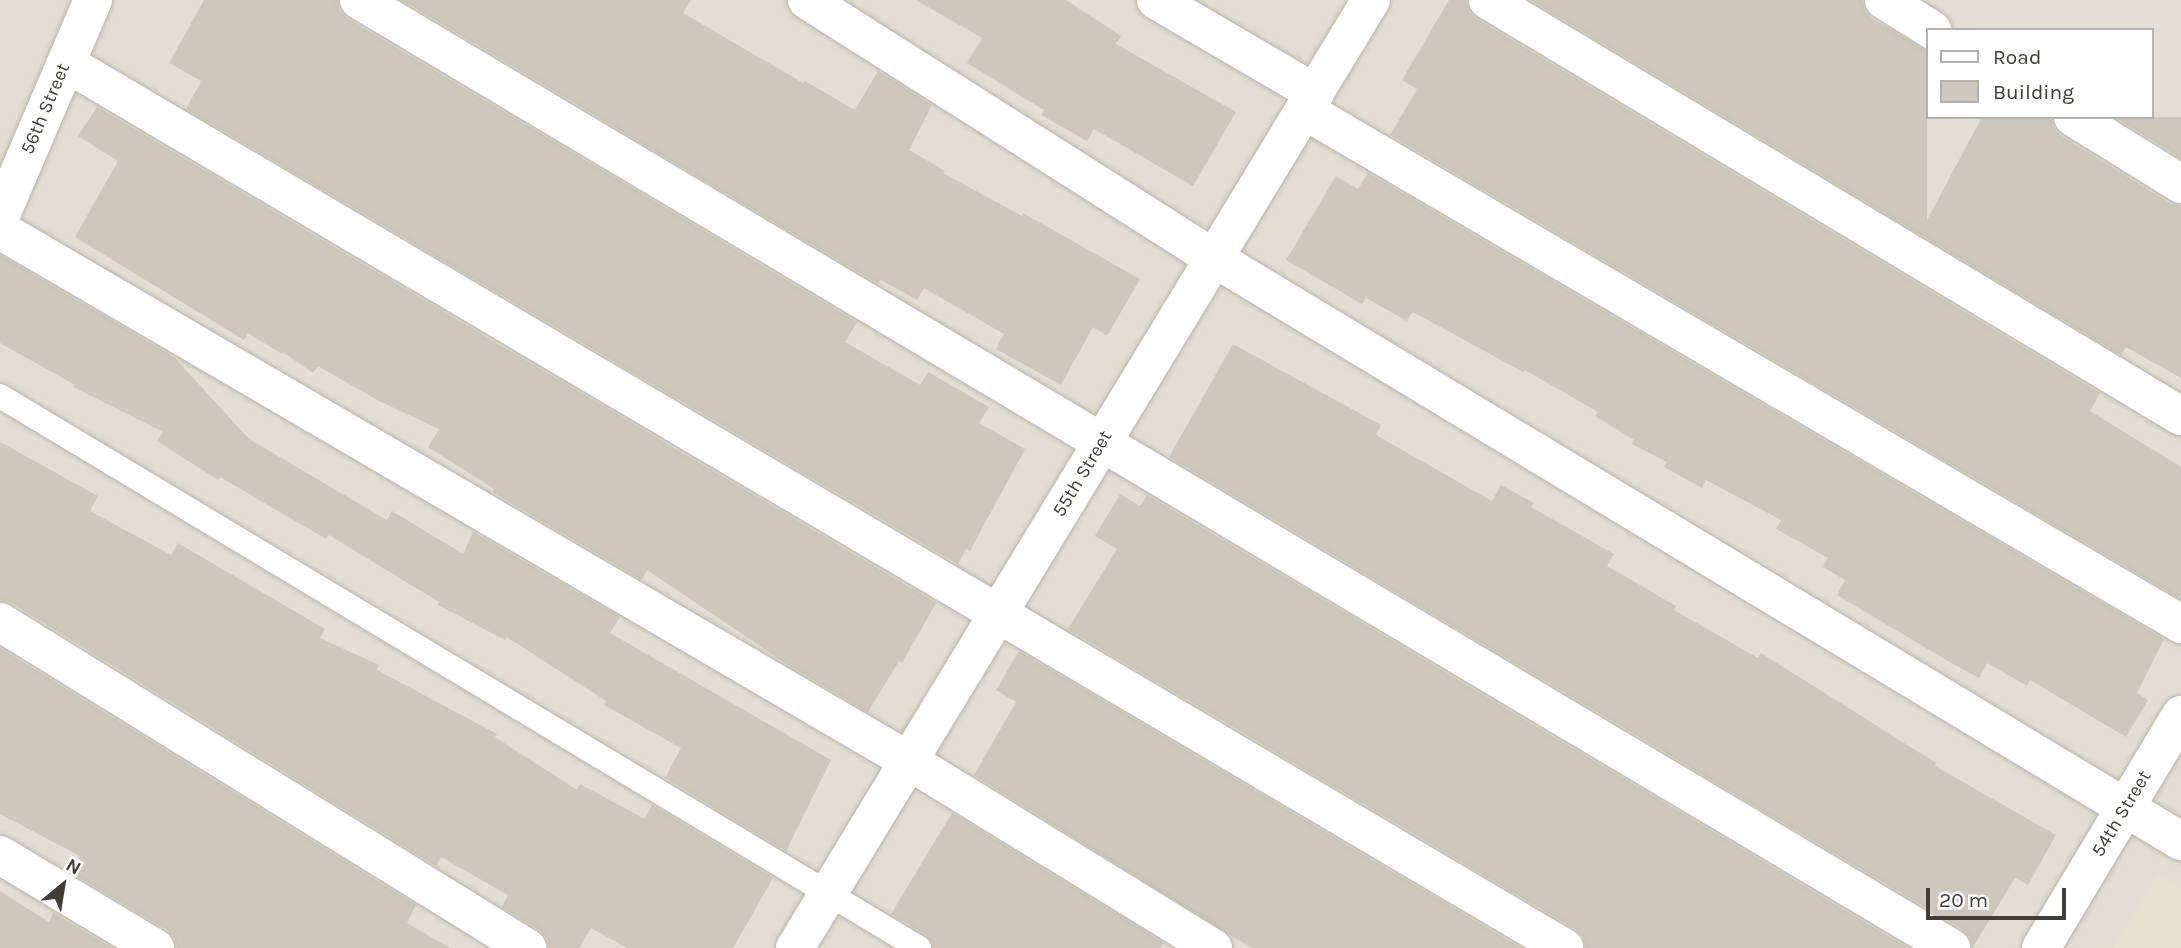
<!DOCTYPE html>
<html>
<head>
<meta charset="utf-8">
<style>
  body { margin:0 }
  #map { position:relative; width:2181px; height:948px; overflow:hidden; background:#f0ece5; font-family:Karla,sans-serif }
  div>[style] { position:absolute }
  .residential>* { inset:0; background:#e3ddd3 }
  .education>* { inset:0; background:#e7e0d0 }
  .building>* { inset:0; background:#d0c7bc }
  .roads { filter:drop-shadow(0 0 2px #bab3a8) drop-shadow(0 0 2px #bab3a8) }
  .service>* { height:24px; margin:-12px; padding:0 12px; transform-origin:12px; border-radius:12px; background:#fff }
  .minor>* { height:38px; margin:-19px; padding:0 19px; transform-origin:19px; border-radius:19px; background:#fff }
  span { translate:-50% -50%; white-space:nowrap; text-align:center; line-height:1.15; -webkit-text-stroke:6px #fff; paint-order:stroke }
  .street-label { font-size:19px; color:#413c35 }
  .legend { position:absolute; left:1926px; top:28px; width:228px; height:91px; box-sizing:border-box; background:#fff; border:2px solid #b3b1ae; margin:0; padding:9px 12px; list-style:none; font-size:21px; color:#413c35 }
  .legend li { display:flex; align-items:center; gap:14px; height:35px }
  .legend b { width:35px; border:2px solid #b3b1ae }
  .north { position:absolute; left:28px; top:850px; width:70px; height:70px; -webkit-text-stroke:5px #fff; paint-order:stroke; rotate:30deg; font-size:19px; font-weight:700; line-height:28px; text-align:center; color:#413c35 }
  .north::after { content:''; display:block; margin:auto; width:24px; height:32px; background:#413c35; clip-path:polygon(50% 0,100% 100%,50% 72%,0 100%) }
  .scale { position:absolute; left:1926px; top:888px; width:140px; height:32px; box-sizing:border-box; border:4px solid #413c35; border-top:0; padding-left:9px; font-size:21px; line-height:24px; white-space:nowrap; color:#413c35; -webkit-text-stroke:5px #fff; paint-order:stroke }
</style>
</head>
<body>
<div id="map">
  <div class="residential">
    <div style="clip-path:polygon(evenodd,0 0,2181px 0,2181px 948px,0 948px,0 0,1927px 30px,2151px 30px,2151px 117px,1927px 117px,1927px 30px)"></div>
  </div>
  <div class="education">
    <div style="clip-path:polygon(2158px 874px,2181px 888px,2181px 948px,2113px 948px)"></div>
  </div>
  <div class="building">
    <div style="clip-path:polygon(204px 0,337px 0,340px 11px,348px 19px,857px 322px,845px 342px,920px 385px,928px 372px,989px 407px,979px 423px,1025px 449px,970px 551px,966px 549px,958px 564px,186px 109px,201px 81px,169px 63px)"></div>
    <div style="clip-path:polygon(402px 0,691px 0,683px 13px,803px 83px,805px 81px,855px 110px,878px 71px,932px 105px,909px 150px,945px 171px,943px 173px,1022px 216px,1023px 213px,1140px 279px,1107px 336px,1093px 327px,1061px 385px,996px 349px,1004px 334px,924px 288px,917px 300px,881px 280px,878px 284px)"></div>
    <div style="clip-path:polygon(916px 0,1066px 0,1121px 36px,1116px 44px,1236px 112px,1193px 186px,1094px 129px,1087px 141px,1041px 115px,1044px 110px,967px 63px,982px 38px)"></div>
    <div style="clip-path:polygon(1449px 0,1466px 0,1469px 11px,1477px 19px,2100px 393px,2090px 411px,2181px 467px,2181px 599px,1390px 135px,1417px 89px,1402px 80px)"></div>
    <div style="clip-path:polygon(1530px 0,1862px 0,1865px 11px,1872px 19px,1927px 51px,1927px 220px,1982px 117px,2051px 117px,2054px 128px,2061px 136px,2169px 203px,2181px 206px,2181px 378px,2126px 347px,2121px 355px)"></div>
    <div style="clip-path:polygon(97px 107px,936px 603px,902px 663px,899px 661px,868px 712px,788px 665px,647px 570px,642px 580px,493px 492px,494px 489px,428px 447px,439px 429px,379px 401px,318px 366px,313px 373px,283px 352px,282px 354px,248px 333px,244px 340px,75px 237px,118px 161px,78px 136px)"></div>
    <div style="clip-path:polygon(2115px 117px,2181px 117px,2181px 158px)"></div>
    <div style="clip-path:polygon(1368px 173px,2164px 639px,2137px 693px,2148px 700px,2126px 737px,2030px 680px,2027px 686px,1987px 663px,1979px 678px,1946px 660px,1837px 595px,1845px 580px,1823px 567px,1828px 558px,1776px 529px,1781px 520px,1706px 480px,1702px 488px,1664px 467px,1667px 462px,1632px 444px,1634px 440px,1595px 416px,1598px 412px,1525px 370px,1523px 372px,1413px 312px,1407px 321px,1366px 298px,1362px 304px,1286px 260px,1336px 176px,1358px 189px)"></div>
    <div style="clip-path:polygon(0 255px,174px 357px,249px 439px,387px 520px,392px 511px,463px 554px,473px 532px,620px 617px,610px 633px,831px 760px,786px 851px,665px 778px,681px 748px,604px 705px,606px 701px,507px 637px,505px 640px,438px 605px,439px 602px,329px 535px,326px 539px,220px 477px,218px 480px,157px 441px,163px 432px,73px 387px,75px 385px,0 343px)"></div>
    <div style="clip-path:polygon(1233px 344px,1381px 425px,1376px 435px,1492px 501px,1501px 485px,1534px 503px,1531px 507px,1614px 554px,1607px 566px,1676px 606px,1674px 610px,1758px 658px,1761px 653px,1936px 763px,1935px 766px,2056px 835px,2028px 885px,2015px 878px,1973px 947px,1970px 937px,1962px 929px,1169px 457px)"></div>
    <div style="clip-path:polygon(0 442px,98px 496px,90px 511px,171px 555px,178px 543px,325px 629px,320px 638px,379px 665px,377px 670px,497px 734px,495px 737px,577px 790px,580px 784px,645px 819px,652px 805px,773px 878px,733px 948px,627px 948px,591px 928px,579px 948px,549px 948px,547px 938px,539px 930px,502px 907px,508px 895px,441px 857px,436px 866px,12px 603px,0 600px)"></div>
    <div style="clip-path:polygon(1120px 494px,1140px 506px,1147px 495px,1908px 948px,1586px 948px,1583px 937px,1575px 929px,1068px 629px,1117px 549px,1095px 536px)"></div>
    <div style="clip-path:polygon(0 648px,416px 905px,407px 923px,450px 948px,177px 948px,174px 937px,166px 929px,72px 873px,80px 856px,0 814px)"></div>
    <div style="clip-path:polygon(1019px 651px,1521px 948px,1252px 948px,1230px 935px,974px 775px,1016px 702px,996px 690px)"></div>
    <div style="clip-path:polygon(952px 813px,1164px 943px,1161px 948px,934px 948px,927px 936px,891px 914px)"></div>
    <div style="clip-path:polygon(0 891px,49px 922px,53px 913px,112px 948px,0 948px)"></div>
  </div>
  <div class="roads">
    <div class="service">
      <div style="left:0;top:396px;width:1072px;rotate:30.99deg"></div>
    </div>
    <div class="minor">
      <div style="left:359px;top:0;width:1853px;rotate:30.77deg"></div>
      <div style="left:807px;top:0;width:482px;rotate:32.4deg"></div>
      <div style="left:1214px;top:258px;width:1129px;rotate:31.09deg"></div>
      <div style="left:1156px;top:0;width:184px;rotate:30.3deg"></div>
      <div style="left:1315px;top:93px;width:20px;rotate:123deg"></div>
      <div style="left:1304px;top:110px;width:1017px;rotate:30.37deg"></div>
      <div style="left:1488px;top:0;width:808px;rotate:30.98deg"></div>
      <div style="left:1884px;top:0;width:57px;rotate:32deg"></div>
      <div style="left:66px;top:63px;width:1740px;rotate:30.57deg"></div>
      <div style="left:2073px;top:117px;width:127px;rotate:31.8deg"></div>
      <div style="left:0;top:217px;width:236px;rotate:-66.8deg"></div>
      <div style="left:0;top:230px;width:1053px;rotate:30.29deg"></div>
      <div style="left:909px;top:761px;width:357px;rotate:31.6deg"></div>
      <div style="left:0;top:622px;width:620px;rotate:31.74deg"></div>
      <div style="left:0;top:855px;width:181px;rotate:31deg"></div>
      <div style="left:795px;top:948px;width:1109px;rotate:-58.72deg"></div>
      <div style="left:2041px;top:948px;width:272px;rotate:-59deg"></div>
    </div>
  </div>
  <div class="street-label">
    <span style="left:46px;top:109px;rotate:-67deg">56th Street</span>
    <span style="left:1083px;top:474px;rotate:-59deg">55th Street</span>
    <span style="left:2122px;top:814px;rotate:-59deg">54th Street</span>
  </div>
  <ul class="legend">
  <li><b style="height:9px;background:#fff"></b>Road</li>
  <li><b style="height:19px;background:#d0c7bc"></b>Building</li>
  </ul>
  <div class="north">N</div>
  <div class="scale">20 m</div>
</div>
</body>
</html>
